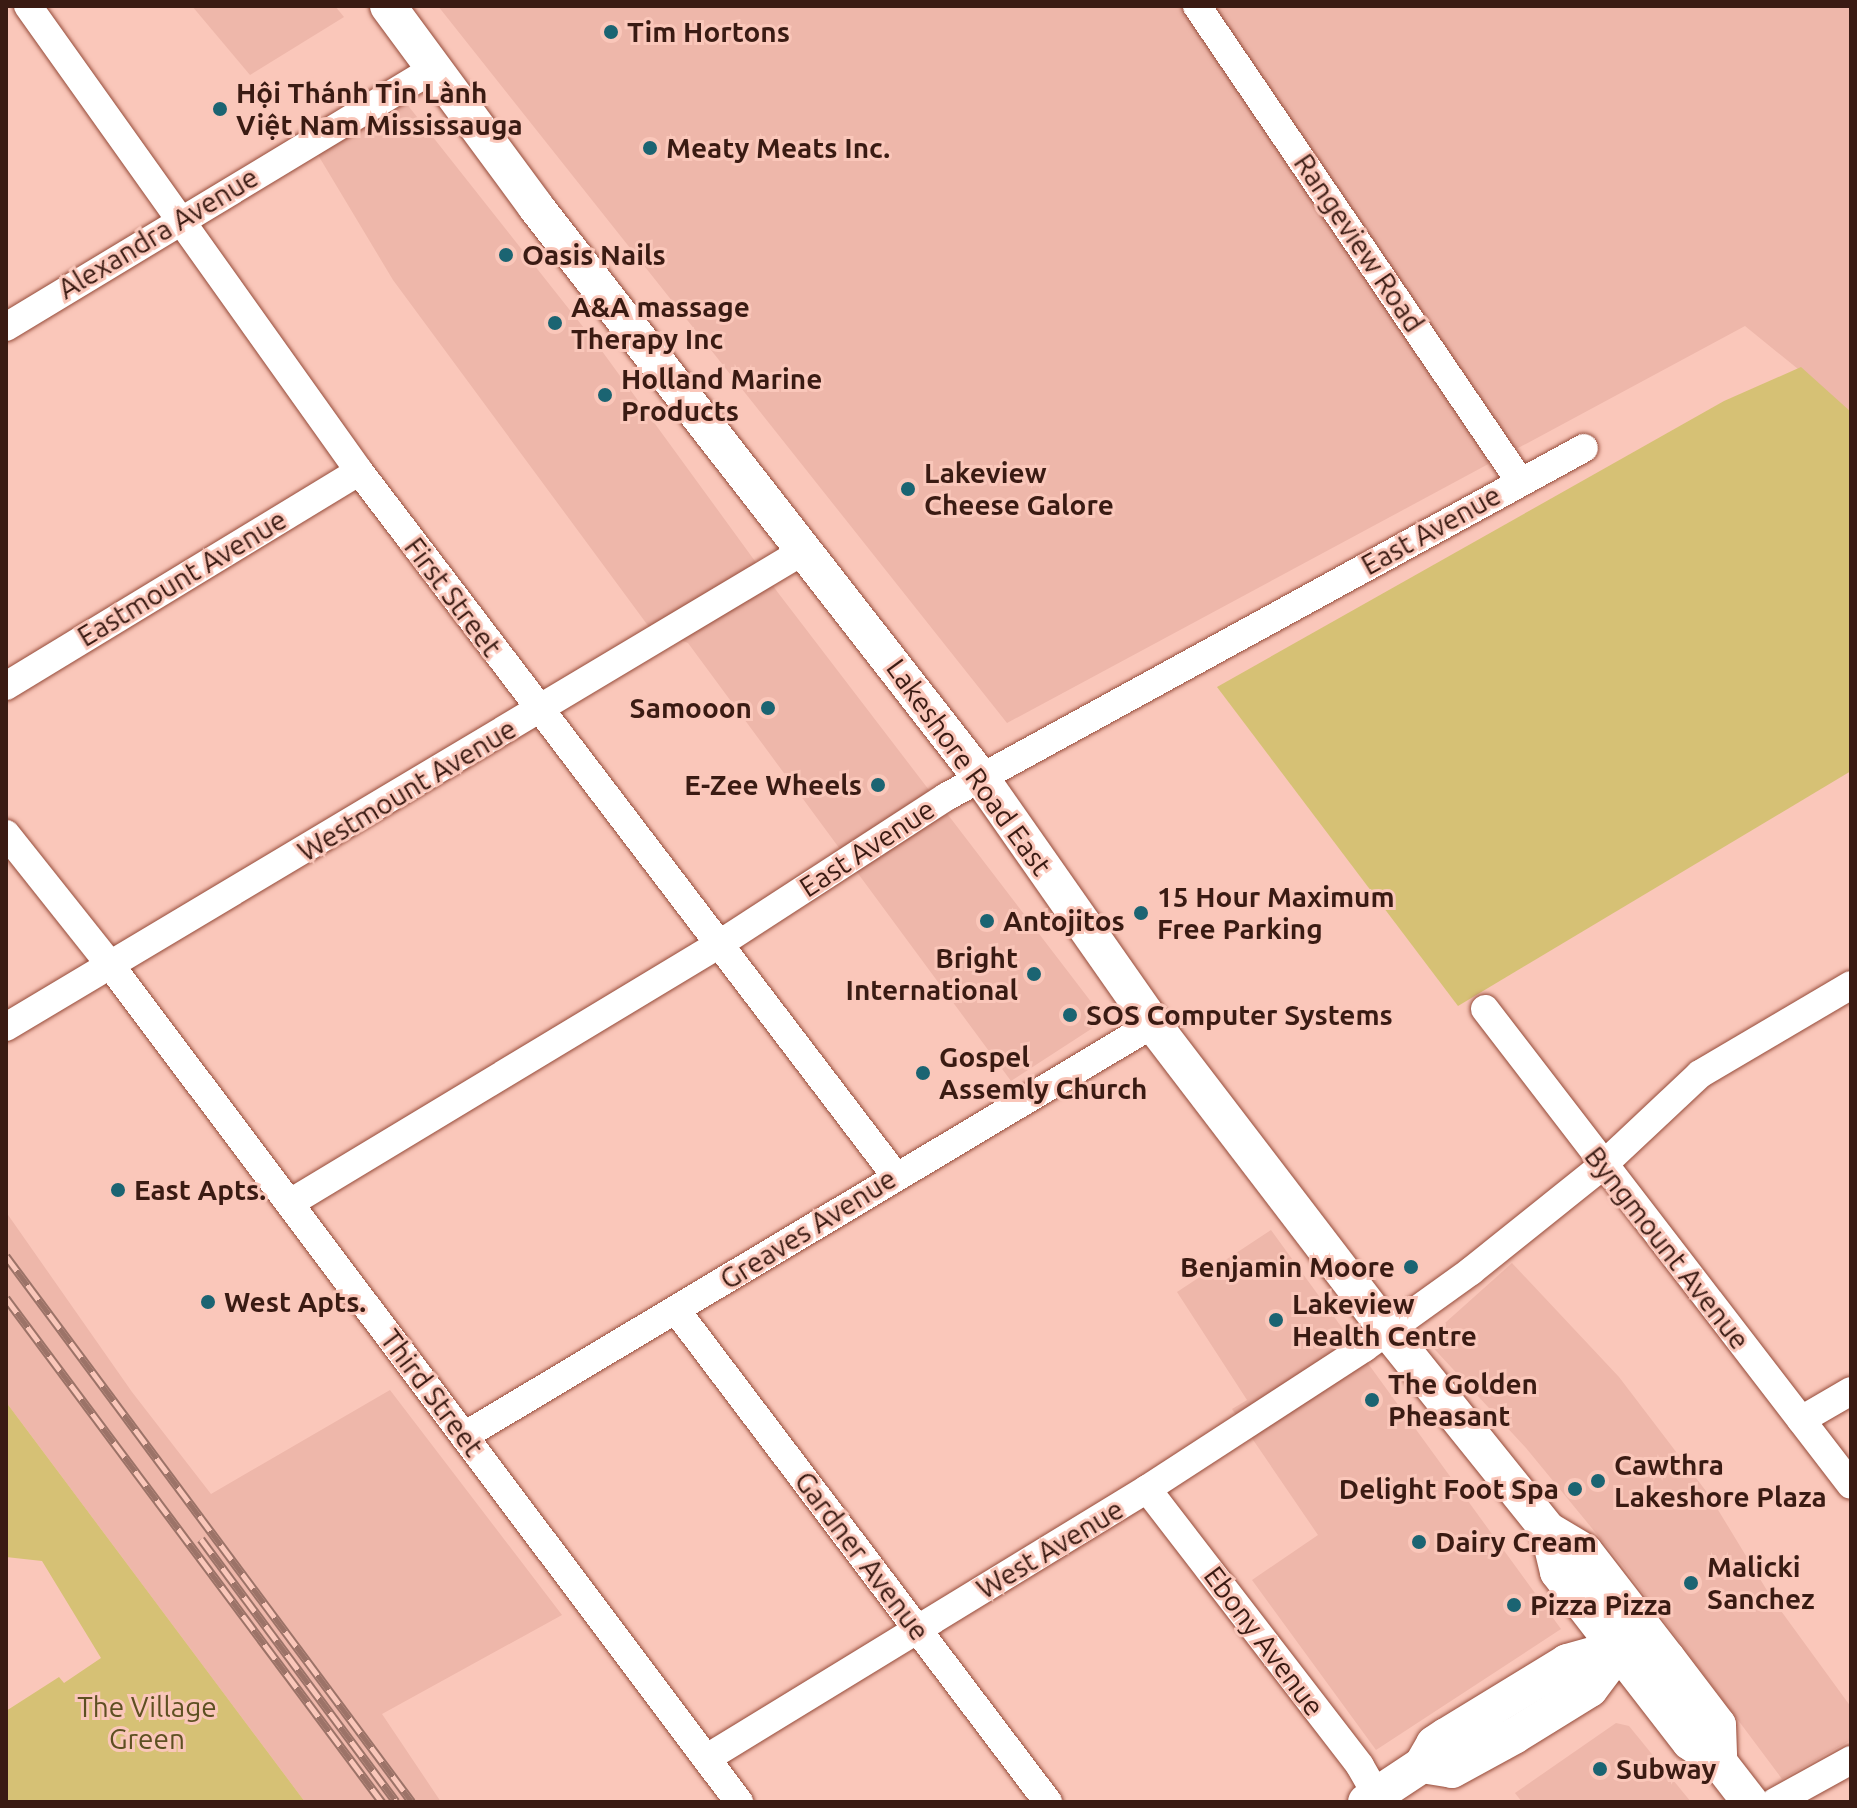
<!DOCTYPE html>
<html>
<head>
<meta charset="utf-8">
<style>
  body { margin:0 }
  #map { position:relative; width:1857px; height:1808px; overflow:hidden; background:#fac7ba; font-family:Ubuntu,sans-serif }
  div>[style] { position:absolute }
  .built>* { inset:0; background:#eeb7aa }
  .green>* { inset:0; background:#d6c175 }
  .roads { filter:drop-shadow(0 0 2px #954b39) drop-shadow(0 0 2px #954b39) }
  .minor>* { height:28px; margin:-14px; padding:0 14px; transform-origin:14px; border-radius:14px; background:#fff }
  .major>* { height:36px; margin:-18px; padding:0 18px; transform-origin:18px; border-radius:18px; background:#fff }
  .rail>* { height:9px; margin-top:-4.5px; transform-origin:0; background:repeating-linear-gradient(90deg,#fac7ba 0 18px,#9c7368 0 36px); box-sizing:border-box; border-block:2px solid #9c7368 }
  .dots>* { width:22px; height:22px; translate:-50% -50%; box-sizing:border-box; border:4px solid #fac7ba; border-radius:50% }
  span { translate:-50% -50%; white-space:nowrap; text-align:center; line-height:1.15; -webkit-text-stroke:6px #fac7ba; paint-order:stroke }
  .poi-label { font-size:28px; color:#3a1b13; font-weight:700 }
  .left { translate:0 -50%; text-align:left }
  .right { translate:-100% -50%; text-align:right }
  .street-label { font-size:28px; color:#3a1b13 }
  .park-label { font-size:28px; color:#5d5021 }
  .frame { position:absolute; inset:0; border:8px solid #3a1b13; pointer-events:none }
</style>
</head>
<body>
<div id="map">
  <div class="built">
    <div style="clip-path:polygon(192px 6px,335px 6px,344px 17px,250px 75px)"></div>
    <div style="clip-path:polygon(438px 6px,1851px 6px,1851px 412px,1745px 326px,1007px 723px)"></div>
    <div style="clip-path:polygon(406px 103px,599px 347px,779px 594px,1105px 1020px,1011px 1081px,688px 643px,649px 627px,393px 280px,318px 155px)"></div>
    <div style="clip-path:polygon(6px 1212px,132px 1392px,211px 1494px,390px 1390px,562px 1615px,382px 1714px,441px 1802px,305px 1802px,6px 1402px)"></div>
    <div style="clip-path:polygon(1271px 1230px,1561px 1629px,1376px 1750px,1252px 1580px,1318px 1535px,1232px 1409px,1247px 1400px,1177px 1292px)"></div>
    <div style="clip-path:polygon(1512px 1263px,1619px 1377px,1709px 1495px,1771px 1597px,1851px 1707px,1851px 1740px,1782px 1779px,1623px 1566px,1526px 1448px,1426px 1340px)"></div>
    <div style="clip-path:polygon(1616px 1723px,1629px 1726px,1691px 1802px,1522px 1802px,1515px 1793px)"></div>
  </div>
  <div class="green">
    <div style="clip-path:polygon(1801px 367px,1851px 412px,1851px 771px,1458px 1006px,1217px 687px,1724px 401px)"></div>
    <div style="clip-path:polygon(6px 1402px,305px 1802px,6px 1802px,6px 1711px,59px 1677px,64px 1683px,101px 1658px,42px 1561px,6px 1557px)"></div>
  </div>
  <div class="roads">
    <div class="minor">
      <div style="left:28px;top:6px;width:571px;rotate:54.56deg"></div>
      <div style="left:359px;top:471px;width:885px;rotate:52.72deg"></div>
      <div style="left:1197px;top:6px;width:573px;rotate:55.81deg"></div>
      <div style="left:6px;top:327px;width:501px;rotate:-31.12deg"></div>
      <div style="left:6px;top:686px;width:413px;rotate:-31.3deg"></div>
      <div style="left:6px;top:834px;width:169px;rotate:51.5deg"></div>
      <div style="left:111px;top:966px;width:1046px;rotate:53.09deg"></div>
      <div style="left:1485px;top:1009px;width:600px;rotate:52.44deg"></div>
      <div style="left:6px;top:1027px;width:931px;rotate:-30.84deg"></div>
      <div style="left:290px;top:1203px;width:503px;rotate:-31.1deg"></div>
      <div style="left:721px;top:943px;width:268px;rotate:-33deg"></div>
      <div style="left:946px;top:797px;width:727px;rotate:-28.68deg"></div>
      <div style="left:676px;top:1310px;width:617px;rotate:52.91deg"></div>
      <div style="left:1801px;top:1420px;width:58px;rotate:-30.1deg"></div>
      <div style="left:464px;top:1436px;width:803px;rotate:-30.88deg"></div>
      <div style="left:1147px;top:1489px;width:349px;rotate:52.4deg"></div>
      <div style="left:1360px;top:1766px;width:34px;rotate:60deg"></div>
      <div style="left:707px;top:1758px;width:516px;rotate:-31.44deg"></div>
      <div style="left:1147px;top:1489px;width:259px;rotate:-33deg"></div>
      <div style="left:1364px;top:1348px;width:132px;rotate:-35.7deg"></div>
      <div style="left:1471px;top:1271px;width:168px;rotate:-38.7deg"></div>
      <div style="left:1602px;top:1166px;width:134px;rotate:-43.2deg"></div>
      <div style="left:1700px;top:1074px;width:175px;rotate:-30.5deg"></div>
      <div style="left:1775px;top:1802px;width:87px;rotate:-28.9deg"></div>
    </div>
    <div class="major">
      <div style="left:388px;top:6px;width:250px;rotate:53.6deg"></div>
      <div style="left:536px;top:207px;width:724px;rotate:52.07deg"></div>
      <div style="left:981px;top:778px;width:300px;rotate:55deg"></div>
      <div style="left:1153px;top:1024px;width:387px;rotate:52.6deg"></div>
      <div style="left:1388px;top:1331px;width:255px;rotate:51.2deg"></div>
      <div style="left:1548px;top:1530px;width:43px;rotate:30.7deg"></div>
      <div style="left:1585px;top:1552px;width:134px;rotate:52.3deg"></div>
      <div style="left:1667px;top:1658px;width:84px;rotate:52.7deg"></div>
      <div style="left:1718px;top:1725px;width:37px;rotate:88deg"></div>
      <div style="left:1548px;top:1530px;width:43px;rotate:76.6deg"></div>
      <div style="left:1558px;top:1572px;width:215px;rotate:52.2deg"></div>
      <div style="left:1690px;top:1742px;width:35px;rotate:35deg"></div>
      <div style="left:1719px;top:1762px;width:51px;rotate:52.2deg"></div>
      <div style="left:1422px;top:1765px;width:30px;rotate:9deg"></div>
      <div style="left:1452px;top:1770px;width:71px;rotate:-28.7deg"></div>
      <div style="left:1514px;top:1736px;width:89px;rotate:-31.7deg"></div>
      <div style="left:1590px;top:1689px;width:60px;rotate:-53.1deg"></div>
      <div style="left:1366px;top:1802px;width:67px;rotate:-33.5deg"></div>
      <div style="left:1422px;top:1765px;width:24px;rotate:-60deg"></div>
      <div style="left:1434px;top:1744px;width:14px;rotate:-34deg"></div>
      <div style="left:1446px;top:1736px;width:142px;rotate:-31.4deg"></div>
      <div style="left:1567px;top:1662px;width:52px;rotate:-15.6deg"></div>
    </div>
  </div>
  <div class="rail">
    <div style="left:6px;top:1256px;width:680px;rotate:53.37deg"></div>
    <div style="left:6px;top:1298px;width:629px;rotate:53.28deg"></div>
    <div style="left:201px;top:1539px;width:327px;rotate:53.4deg"></div>
  </div>
  <div class="dots">
    <div style="left:611px;top:32px;background:#1b6472"></div>
    <div style="left:220px;top:109px;background:#1b6472"></div>
    <div style="left:650px;top:148px;background:#1b6472"></div>
    <div style="left:506px;top:255px;background:#1b6472"></div>
    <div style="left:555px;top:323px;background:#1b6472"></div>
    <div style="left:605px;top:395px;background:#1b6472"></div>
    <div style="left:908px;top:489px;background:#1b6472"></div>
    <div style="left:768px;top:708px;background:#1b6472"></div>
    <div style="left:878px;top:785px;background:#1b6472"></div>
    <div style="left:1141px;top:913px;background:#1b6472"></div>
    <div style="left:987px;top:921px;background:#1b6472"></div>
    <div style="left:1034px;top:974px;background:#1b6472"></div>
    <div style="left:1070px;top:1015px;background:#1b6472"></div>
    <div style="left:923px;top:1073px;background:#1b6472"></div>
    <div style="left:118px;top:1190px;background:#1b6472"></div>
    <div style="left:1411px;top:1267px;background:#1b6472"></div>
    <div style="left:208px;top:1302px;background:#1b6472"></div>
    <div style="left:1276px;top:1320px;background:#1b6472"></div>
    <div style="left:1372px;top:1400px;background:#1b6472"></div>
    <div style="left:1598px;top:1481px;background:#1b6472"></div>
    <div style="left:1575px;top:1489px;background:#1b6472"></div>
    <div style="left:1419px;top:1542px;background:#1b6472"></div>
    <div style="left:1691px;top:1583px;background:#1b6472"></div>
    <div style="left:1514px;top:1605px;background:#1b6472"></div>
    <div style="left:1600px;top:1769px;background:#1b6472"></div>
  </div>
  <div class="poi-label">
    <span class="left" style="left:627px;top:32px">Tim Hortons</span>
    <span class="left" style="left:236px;top:109px">Hội Thánh Tin Lành<br>Việt Nam Mississauga</span>
    <span class="left" style="left:666px;top:148px">Meaty Meats Inc.</span>
    <span class="left" style="left:522px;top:255px">Oasis Nails</span>
    <span class="left" style="left:571px;top:323px">A&amp;A massage<br>Therapy Inc</span>
    <span class="left" style="left:621px;top:395px">Holland Marine<br>Products</span>
    <span class="left" style="left:924px;top:489px">Lakeview<br>Cheese Galore</span>
    <span class="right" style="left:752px;top:708px">Samooon</span>
    <span class="right" style="left:862px;top:785px">E-Zee Wheels</span>
    <span class="left" style="left:1157px;top:913px">15 Hour Maximum<br>Free Parking</span>
    <span class="left" style="left:1003px;top:921px">Antojitos</span>
    <span class="right" style="left:1018px;top:974px">Bright<br>International</span>
    <span class="left" style="left:1086px;top:1015px">SOS Computer Systems</span>
    <span class="left" style="left:939px;top:1073px">Gospel<br>Assemly Church</span>
    <span class="left" style="left:134px;top:1190px">East Apts.</span>
    <span class="right" style="left:1395px;top:1267px">Benjamin Moore</span>
    <span class="left" style="left:224px;top:1302px">West Apts.</span>
    <span class="left" style="left:1292px;top:1320px">Lakeview<br>Health Centre</span>
    <span class="left" style="left:1388px;top:1400px">The Golden<br>Pheasant</span>
    <span class="left" style="left:1614px;top:1481px">Cawthra<br>Lakeshore Plaza</span>
    <span class="right" style="left:1559px;top:1489px">Delight Foot Spa</span>
    <span class="left" style="left:1435px;top:1542px">Dairy Cream</span>
    <span class="left" style="left:1707px;top:1583px">Malicki<br>Sanchez</span>
    <span class="left" style="left:1530px;top:1605px">Pizza Pizza</span>
    <span class="left" style="left:1616px;top:1769px">Subway</span>
  </div>
  <div class="street-label">
    <span style="left:158px;top:233px;rotate:-31deg">Alexandra Avenue</span>
    <span style="left:1359px;top:243px;rotate:56deg">Rangeview Road</span>
    <span style="left:1431px;top:530px;rotate:-29deg">East Avenue</span>
    <span style="left:182px;top:578px;rotate:-31deg">Eastmount Avenue</span>
    <span style="left:453px;top:597px;rotate:53deg">First Street</span>
    <span style="left:969px;top:767px;rotate:54deg">Lakeshore Road East</span>
    <span style="left:407px;top:790px;rotate:-31deg">Westmount Avenue</span>
    <span style="left:867px;top:848px;rotate:-33deg">East Avenue</span>
    <span style="left:808px;top:1229px;rotate:-32deg">Greaves Avenue</span>
    <span style="left:1667px;top:1248px;rotate:52deg">Byngmount Avenue</span>
    <span style="left:432px;top:1393px;rotate:53deg">Third Street</span>
    <span style="left:1050px;top:1549px;rotate:-31deg">West Avenue</span>
    <span style="left:862px;top:1556px;rotate:53deg">Gardner Avenue</span>
    <span style="left:1264px;top:1641px;rotate:53deg">Ebony Avenue</span>
  </div>
  <div class="park-label">
    <span style="left:147px;top:1723px">The Village<br>Green</span>
  </div>
  <div class="frame"></div>
</div>
</body>
</html>
